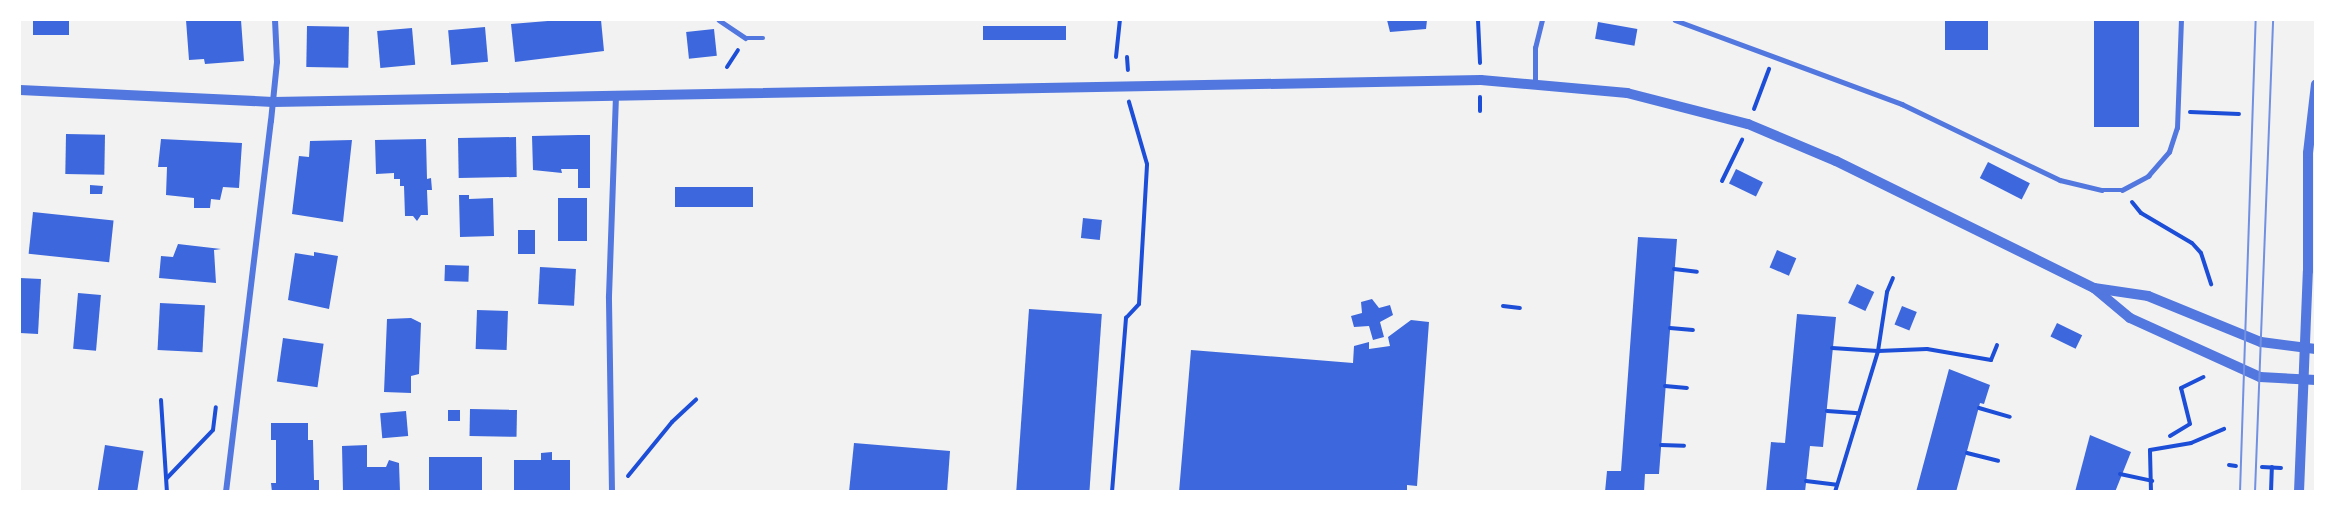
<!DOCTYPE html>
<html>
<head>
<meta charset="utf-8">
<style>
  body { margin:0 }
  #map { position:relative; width:2335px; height:511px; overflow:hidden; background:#f2f2f2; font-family:"Nunito Sans",sans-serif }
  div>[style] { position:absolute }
  .building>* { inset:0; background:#3d67dc; transform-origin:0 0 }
  .path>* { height:4px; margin:-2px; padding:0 2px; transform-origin:2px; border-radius:2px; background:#1d4ed8 }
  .service>* { height:4.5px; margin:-2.25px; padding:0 2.25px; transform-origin:2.25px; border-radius:2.25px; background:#5277de }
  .minor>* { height:6px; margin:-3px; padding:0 3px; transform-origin:3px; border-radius:3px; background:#5277de }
  .tertiary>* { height:10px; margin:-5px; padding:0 5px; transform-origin:5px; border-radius:5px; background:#5277de }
  .tram>* { height:1.5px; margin:-0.75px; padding:0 0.75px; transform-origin:0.75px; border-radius:0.75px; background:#7290e2 }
  span { translate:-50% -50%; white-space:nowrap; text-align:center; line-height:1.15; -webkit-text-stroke:5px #fff; paint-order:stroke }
  .frame { position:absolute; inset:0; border:21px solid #fff; pointer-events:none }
</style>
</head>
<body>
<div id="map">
  <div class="building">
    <div style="left:33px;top:20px;width:36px;height:15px"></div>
    <div style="clip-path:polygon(186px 20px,241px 20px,244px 61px,205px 64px,204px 59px,189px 60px)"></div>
    <div style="clip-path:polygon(560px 20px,601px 20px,604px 51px,515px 62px,511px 24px)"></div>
    <div style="clip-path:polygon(1387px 20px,1427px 20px,1426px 29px,1390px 32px)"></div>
    <div style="left:1945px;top:20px;width:43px;height:30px"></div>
    <div style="left:2094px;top:20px;width:45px;height:107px"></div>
    <div style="left:1598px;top:22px;width:40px;height:17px;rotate:10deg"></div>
    <div style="left:307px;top:26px;width:42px;height:41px;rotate:1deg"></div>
    <div style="left:1066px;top:26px;width:14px;height:83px;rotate:90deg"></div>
    <div style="left:485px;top:27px;width:35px;height:37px;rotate:85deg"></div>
    <div style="left:412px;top:28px;width:37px;height:35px;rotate:85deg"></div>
    <div style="left:714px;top:29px;width:27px;height:28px;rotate:84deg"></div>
    <div style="left:66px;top:134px;width:39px;height:40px;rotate:1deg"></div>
    <div style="clip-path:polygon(578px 135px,590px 135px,590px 188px,578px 188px,578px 169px,561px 169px,562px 173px,533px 170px,532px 136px)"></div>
    <div style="left:516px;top:137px;width:40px;height:58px;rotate:89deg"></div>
    <div style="clip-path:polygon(161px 139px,242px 143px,239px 188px,223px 187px,220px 200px,211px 199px,210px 208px,194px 208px,194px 198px,166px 195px,167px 167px,158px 167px)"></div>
    <div style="clip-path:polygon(426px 139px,427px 179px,431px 178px,432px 190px,427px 190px,428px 215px,421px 215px,417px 221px,413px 216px,405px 216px,404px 186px,400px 186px,400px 179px,394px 179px,394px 173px,376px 174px,375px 140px)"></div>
    <div style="clip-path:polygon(352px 140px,343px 222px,292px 214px,299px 156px,309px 157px,310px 141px)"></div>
    <div style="left:1988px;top:162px;width:47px;height:18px;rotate:27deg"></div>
    <div style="left:1736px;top:169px;width:30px;height:16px;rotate:26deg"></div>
    <div style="clip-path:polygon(90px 185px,103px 186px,102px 194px,90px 194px)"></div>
    <div style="left:675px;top:187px;width:78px;height:20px"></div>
    <div style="clip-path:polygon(459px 195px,469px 195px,469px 199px,493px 198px,494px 236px,460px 237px)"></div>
    <div style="left:558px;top:198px;width:29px;height:43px"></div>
    <div style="left:33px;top:212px;width:81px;height:42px;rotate:6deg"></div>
    <div style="left:1083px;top:218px;width:19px;height:20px;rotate:6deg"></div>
    <div style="left:518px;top:230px;width:17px;height:24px"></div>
    <div style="clip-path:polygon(1638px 237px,1677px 239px,1659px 474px,1645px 474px,1644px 492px,1605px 492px,1607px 471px,1621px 471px)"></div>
    <div style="clip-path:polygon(178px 244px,221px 249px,214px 250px,216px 283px,159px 278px,161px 256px,173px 257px)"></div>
    <div style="left:1777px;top:250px;width:21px;height:19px;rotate:23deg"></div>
    <div style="clip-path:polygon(314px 252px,338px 256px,329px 309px,288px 300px,295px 253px,314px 256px)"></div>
    <div style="left:445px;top:265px;width:24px;height:16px;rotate:2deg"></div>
    <div style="left:540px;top:267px;width:36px;height:37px;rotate:3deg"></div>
    <div style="clip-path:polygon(20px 278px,41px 279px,38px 334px,20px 333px)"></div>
    <div style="left:1857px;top:284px;width:19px;height:21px;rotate:25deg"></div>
    <div style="left:78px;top:293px;width:23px;height:56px;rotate:5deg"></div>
    <div style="clip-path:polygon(1372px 299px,1379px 308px,1390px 305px,1393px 315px,1380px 322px,1384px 337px,1373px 340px,1369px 326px,1354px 327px,1351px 316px,1362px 313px,1361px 302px)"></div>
    <div style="left:160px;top:303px;width:45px;height:47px;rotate:3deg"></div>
    <div style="left:1902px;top:306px;width:16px;height:20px;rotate:22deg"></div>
    <div style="left:1029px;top:309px;width:73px;height:184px;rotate:4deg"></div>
    <div style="left:477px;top:310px;width:31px;height:39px;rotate:2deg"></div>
    <div style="clip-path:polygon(1797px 314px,1836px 317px,1823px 447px,1810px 446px,1805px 492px,1766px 492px,1771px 442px,1785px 443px)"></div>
    <div style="clip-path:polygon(411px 318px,421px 323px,419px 374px,411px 376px,411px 393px,384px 392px,387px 319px)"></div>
    <div style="clip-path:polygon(1411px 320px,1429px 322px,1417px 486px,1407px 485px,1407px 492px,1179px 492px,1191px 350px,1353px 363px,1354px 346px,1369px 342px,1369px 349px,1390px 346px,1388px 337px)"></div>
    <div style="left:2057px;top:323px;width:28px;height:15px;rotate:26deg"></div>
    <div style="left:283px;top:338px;width:41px;height:44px;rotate:8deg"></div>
    <div style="clip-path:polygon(1949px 369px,1990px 385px,1984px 404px,1980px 403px,1956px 492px,1916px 492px)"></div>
    <div style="left:470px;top:409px;width:47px;height:27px;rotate:1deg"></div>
    <div style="left:448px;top:410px;width:12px;height:11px"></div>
    <div style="left:406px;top:411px;width:25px;height:26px;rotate:85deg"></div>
    <div style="clip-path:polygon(271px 423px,308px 423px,308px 440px,313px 440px,314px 480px,319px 480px,319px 492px,272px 492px,271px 483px,276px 483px,276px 440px,271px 440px)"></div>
    <div style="clip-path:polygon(2090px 435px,2131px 452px,2115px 492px,2075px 492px)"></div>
    <div style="clip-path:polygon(854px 443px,950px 451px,947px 492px,849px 492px)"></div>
    <div style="left:105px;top:445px;width:39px;height:48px;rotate:9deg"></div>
    <div style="clip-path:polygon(367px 445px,367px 467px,386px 467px,389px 460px,399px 463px,400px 492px,343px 492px,342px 446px)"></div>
    <div style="clip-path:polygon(552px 452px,552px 460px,570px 460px,570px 492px,514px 492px,514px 460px,541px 460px,541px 453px)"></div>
    <div style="left:429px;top:457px;width:53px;height:35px"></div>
  </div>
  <div class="path">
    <div style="left:1478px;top:20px;width:43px;rotate:87.3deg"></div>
    <div style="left:1116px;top:57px;width:37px;rotate:-84deg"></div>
    <div style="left:1127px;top:57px;width:13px;rotate:86deg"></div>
    <div style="left:727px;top:67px;width:20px;rotate:-57deg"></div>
    <div style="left:1754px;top:109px;width:43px;rotate:-69.4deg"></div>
    <div style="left:1480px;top:111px;width:14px;rotate:-90deg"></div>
    <div style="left:2190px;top:112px;width:49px;rotate:2.3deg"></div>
    <div style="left:1722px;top:181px;width:46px;rotate:-64deg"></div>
    <div style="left:2132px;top:202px;width:14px;rotate:51deg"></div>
    <div style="left:2141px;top:213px;width:59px;rotate:30.5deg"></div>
    <div style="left:2192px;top:243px;width:13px;rotate:48deg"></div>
    <div style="left:2201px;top:253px;width:33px;rotate:72deg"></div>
    <div style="left:1674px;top:269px;width:23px;rotate:7deg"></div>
    <div style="left:1503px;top:306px;width:17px;rotate:7deg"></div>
    <div style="left:1670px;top:328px;width:23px;rotate:5deg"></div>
    <div style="left:1832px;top:348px;width:46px;rotate:3.7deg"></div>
    <div style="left:1878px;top:351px;width:49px;rotate:-2.3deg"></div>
    <div style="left:1927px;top:349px;width:65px;rotate:9.8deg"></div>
    <div style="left:1991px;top:360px;width:16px;rotate:-68deg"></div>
    <div style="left:1665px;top:386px;width:22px;rotate:5deg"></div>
    <div style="left:161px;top:400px;width:92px;rotate:86.3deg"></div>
    <div style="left:1979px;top:408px;width:32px;rotate:16deg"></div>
    <div style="left:1827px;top:411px;width:32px;rotate:4deg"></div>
    <div style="left:2170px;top:436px;width:23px;rotate:-31deg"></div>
    <div style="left:2190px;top:424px;width:37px;rotate:-104deg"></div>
    <div style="left:2181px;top:388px;width:25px;rotate:-26deg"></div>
    <div style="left:1661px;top:445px;width:23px;rotate:2deg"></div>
    <div style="left:1967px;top:453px;width:32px;rotate:14deg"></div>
    <div style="left:2229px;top:465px;width:7px;rotate:8deg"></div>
    <div style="left:2262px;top:467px;width:19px;rotate:3deg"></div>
    <div style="left:2120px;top:474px;width:33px;rotate:12deg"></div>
    <div style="left:628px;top:476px;width:70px;rotate:-50.8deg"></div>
    <div style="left:672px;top:422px;width:33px;rotate:-43deg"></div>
    <div style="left:167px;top:478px;width:66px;rotate:-46.2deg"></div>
    <div style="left:213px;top:430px;width:23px;rotate:-83deg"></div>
    <div style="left:1806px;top:481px;width:31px;rotate:7deg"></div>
    <div style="left:1112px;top:492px;width:175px;rotate:-85.4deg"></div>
    <div style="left:1126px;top:318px;width:19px;rotate:-47deg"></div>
    <div style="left:1139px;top:304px;width:140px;rotate:-86.7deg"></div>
    <div style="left:1147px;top:164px;width:65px;rotate:-106.2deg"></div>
    <div style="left:1835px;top:492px;width:147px;rotate:-73deg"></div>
    <div style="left:1878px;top:351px;width:60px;rotate:-81.3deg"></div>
    <div style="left:1887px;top:292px;width:15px;rotate:-67deg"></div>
    <div style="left:2151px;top:492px;width:42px;rotate:-91.4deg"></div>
    <div style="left:2150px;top:450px;width:42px;rotate:-9.7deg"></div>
    <div style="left:2191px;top:443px;width:36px;rotate:-23deg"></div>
    <div style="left:2271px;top:492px;width:25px;rotate:-88deg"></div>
  </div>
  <div class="service">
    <div style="left:719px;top:20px;width:32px;rotate:34deg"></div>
    <div style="left:746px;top:38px;width:17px"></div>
    <div style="left:1675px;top:20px;width:242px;rotate:20.3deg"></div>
    <div style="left:1902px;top:104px;width:175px;rotate:25.7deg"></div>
    <div style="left:2060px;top:180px;width:43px;rotate:13.4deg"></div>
    <div style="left:2102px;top:190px;width:20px"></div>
    <div style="left:2122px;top:190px;width:30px;rotate:-28deg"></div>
    <div style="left:2148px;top:176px;width:32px;rotate:-49deg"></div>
    <div style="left:2169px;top:152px;width:25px;rotate:-72deg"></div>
    <div style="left:2177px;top:128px;width:108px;rotate:-87.9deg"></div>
    <div style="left:1535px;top:82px;width:34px;rotate:-90deg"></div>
    <div style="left:1535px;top:48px;width:29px;rotate:-76deg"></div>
  </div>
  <div class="minor">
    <div style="left:226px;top:492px;width:374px;rotate:-83.1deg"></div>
    <div style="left:271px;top:121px;width:59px;rotate:-84.2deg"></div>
    <div style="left:277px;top:62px;width:42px;rotate:-92.7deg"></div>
    <div style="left:612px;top:492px;width:196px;rotate:-90.9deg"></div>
    <div style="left:609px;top:296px;width:201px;rotate:-88deg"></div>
  </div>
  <div class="tertiary">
    <div style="left:20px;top:90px;width:253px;rotate:2.7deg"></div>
    <div style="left:273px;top:102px;width:1208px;rotate:-1.04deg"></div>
    <div style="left:1481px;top:80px;width:147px;rotate:5.1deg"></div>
    <div style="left:1627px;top:93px;width:125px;rotate:14.4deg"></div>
    <div style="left:1748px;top:124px;width:95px;rotate:22.8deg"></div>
    <div style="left:1836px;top:161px;width:288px;rotate:26.2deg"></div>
    <div style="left:2094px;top:288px;width:47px;rotate:39.8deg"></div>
    <div style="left:2130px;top:318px;width:143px;rotate:24.4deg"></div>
    <div style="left:2260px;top:377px;width:56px;rotate:3.1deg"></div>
    <div style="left:2094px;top:288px;width:55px;rotate:8.4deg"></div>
    <div style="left:2148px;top:296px;width:122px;rotate:22.2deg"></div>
    <div style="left:2261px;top:342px;width:55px;rotate:7.3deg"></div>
    <div style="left:2299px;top:492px;width:221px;rotate:-87.7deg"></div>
    <div style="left:2308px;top:271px;width:118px;rotate:-90deg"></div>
    <div style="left:2308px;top:153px;width:69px;rotate:-83.4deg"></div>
  </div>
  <div class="tram">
    <div style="left:2240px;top:492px;width:472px;rotate:-88.1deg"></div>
    <div style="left:2255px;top:492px;width:472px;rotate:-87.8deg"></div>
  </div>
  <div class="frame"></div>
</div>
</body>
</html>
